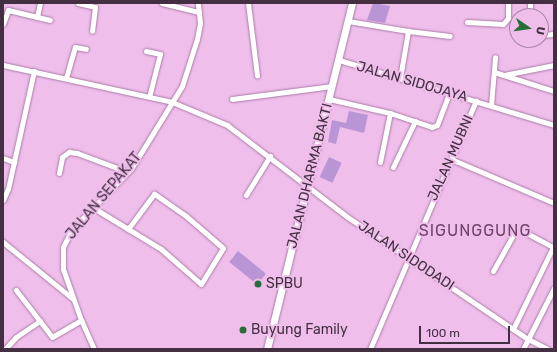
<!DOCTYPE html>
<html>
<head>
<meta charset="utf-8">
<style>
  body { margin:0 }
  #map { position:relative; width:557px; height:352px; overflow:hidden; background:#efbeeb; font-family:Rubik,sans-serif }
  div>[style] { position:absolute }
  .building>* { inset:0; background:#b995d5; transform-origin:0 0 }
  .roads { filter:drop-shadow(0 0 1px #ab7ca6) drop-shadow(0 0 1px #ab7ca6) }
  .minor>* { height:5px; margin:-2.5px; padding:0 2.5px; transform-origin:2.5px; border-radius:2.5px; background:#fff }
  .secondary>* { height:7px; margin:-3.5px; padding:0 3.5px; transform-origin:3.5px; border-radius:3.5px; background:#fff }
  .dots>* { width:11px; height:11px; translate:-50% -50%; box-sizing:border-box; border:2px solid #efbeeb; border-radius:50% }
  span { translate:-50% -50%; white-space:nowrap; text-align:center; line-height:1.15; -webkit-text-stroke:4px #efbeeb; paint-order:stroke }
  .street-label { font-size:14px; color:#432f41 }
  .poi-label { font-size:14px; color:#432f41 }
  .left { translate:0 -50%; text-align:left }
  .quarter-label { font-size:16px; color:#71466d; letter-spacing:1px }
  .frame { position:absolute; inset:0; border:4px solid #432f41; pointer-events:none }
  .north { position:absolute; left:509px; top:8px; width:40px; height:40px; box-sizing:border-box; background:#efbeeb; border:1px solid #aa85a7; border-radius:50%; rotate:103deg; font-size:11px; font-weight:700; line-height:16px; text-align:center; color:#432f41 }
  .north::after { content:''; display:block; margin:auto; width:14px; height:18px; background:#276e3a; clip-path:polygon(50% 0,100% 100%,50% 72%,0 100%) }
  .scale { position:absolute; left:419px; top:326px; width:91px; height:18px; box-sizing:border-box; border:2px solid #432f41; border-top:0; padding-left:5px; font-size:12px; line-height:14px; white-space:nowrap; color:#432f41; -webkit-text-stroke:3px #efbeeb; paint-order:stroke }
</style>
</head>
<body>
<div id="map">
  <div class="building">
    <div style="clip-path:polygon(373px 3px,390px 6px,385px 23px,367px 20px)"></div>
    <div style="clip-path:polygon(349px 111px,368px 115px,364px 133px,340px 127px,336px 144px,328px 142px,332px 120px,346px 123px)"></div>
    <div style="left:329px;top:157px;width:14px;height:22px;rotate:25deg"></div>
    <div style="left:238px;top:251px;width:36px;height:14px;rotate:39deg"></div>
  </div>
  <div class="roads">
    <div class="minor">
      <div style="left:78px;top:3px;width:17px;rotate:13deg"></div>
      <div style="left:95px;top:7px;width:24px;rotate:97deg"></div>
      <div style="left:162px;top:3px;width:38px;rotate:14deg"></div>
      <div style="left:248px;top:3px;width:73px;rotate:82.9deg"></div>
      <div style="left:530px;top:16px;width:13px;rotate:-90deg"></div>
      <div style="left:37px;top:17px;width:14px;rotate:-78deg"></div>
      <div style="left:348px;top:21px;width:61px;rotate:9.5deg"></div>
      <div style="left:467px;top:22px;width:36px;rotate:3deg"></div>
      <div style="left:503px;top:24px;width:8px;rotate:-50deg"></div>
      <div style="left:508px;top:18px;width:15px;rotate:-90deg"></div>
      <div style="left:3px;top:24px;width:15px;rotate:-70deg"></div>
      <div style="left:8px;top:10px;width:43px;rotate:13.4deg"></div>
      <div style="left:541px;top:35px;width:13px;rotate:-4deg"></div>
      <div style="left:146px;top:51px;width:14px;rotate:12deg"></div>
      <div style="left:160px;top:54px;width:44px;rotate:104.3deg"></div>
      <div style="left:339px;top:60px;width:225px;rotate:16.8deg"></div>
      <div style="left:3px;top:65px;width:173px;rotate:12.3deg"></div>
      <div style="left:172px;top:102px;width:60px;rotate:22.7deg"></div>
      <div style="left:227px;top:125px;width:150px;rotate:37.4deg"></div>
      <div style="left:346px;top:216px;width:220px;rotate:34.1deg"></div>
      <div style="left:528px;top:339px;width:22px;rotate:27deg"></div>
      <div style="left:494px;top:72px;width:63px;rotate:17.6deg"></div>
      <div style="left:504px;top:75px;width:51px;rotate:-11.3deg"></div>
      <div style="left:66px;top:78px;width:32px;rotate:-74deg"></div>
      <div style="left:75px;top:47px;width:11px;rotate:10deg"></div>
      <div style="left:400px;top:78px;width:48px;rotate:-80.3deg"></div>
      <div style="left:408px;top:31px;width:42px;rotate:6.8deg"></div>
      <div style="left:232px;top:99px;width:101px;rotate:-7.4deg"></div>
      <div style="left:329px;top:99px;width:63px;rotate:12.9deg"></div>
      <div style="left:390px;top:113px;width:44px;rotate:18.4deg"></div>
      <div style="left:432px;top:127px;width:5px;rotate:-22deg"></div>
      <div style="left:437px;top:125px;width:34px;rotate:-69deg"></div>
      <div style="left:491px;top:105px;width:48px;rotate:-85.2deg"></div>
      <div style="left:3px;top:158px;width:12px;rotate:20deg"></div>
      <div style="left:451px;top:159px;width:112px;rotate:23.1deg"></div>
      <div style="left:380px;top:162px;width:50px;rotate:-78.5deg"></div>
      <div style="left:393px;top:167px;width:51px;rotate:-64.4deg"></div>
      <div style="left:59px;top:173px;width:16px;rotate:-79deg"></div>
      <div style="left:62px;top:157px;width:9px;rotate:-36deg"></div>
      <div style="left:69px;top:152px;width:8px;rotate:7deg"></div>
      <div style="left:77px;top:153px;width:54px;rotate:20.4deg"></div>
      <div style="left:246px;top:195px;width:46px;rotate:-58.4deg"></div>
      <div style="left:3px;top:200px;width:12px;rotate:-66deg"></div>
      <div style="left:8px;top:189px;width:121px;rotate:-77.6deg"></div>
      <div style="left:92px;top:207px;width:81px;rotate:31.3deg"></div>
      <div style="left:161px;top:249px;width:53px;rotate:41.2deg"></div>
      <div style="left:201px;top:284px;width:42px;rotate:-58.6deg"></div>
      <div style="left:223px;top:248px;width:49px;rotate:-139.1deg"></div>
      <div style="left:186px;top:216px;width:39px;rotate:-145deg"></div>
      <div style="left:154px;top:194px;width:44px;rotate:126.6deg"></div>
      <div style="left:3px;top:242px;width:89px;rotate:39.1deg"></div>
      <div style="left:493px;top:271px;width:47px;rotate:-60.7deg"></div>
      <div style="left:516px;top:230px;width:3px;rotate:-18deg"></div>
      <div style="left:519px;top:229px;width:38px;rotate:28deg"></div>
      <div style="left:553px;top:247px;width:91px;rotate:116deg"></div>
      <div style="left:16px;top:290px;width:59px;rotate:52.5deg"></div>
      <div style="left:52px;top:337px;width:34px;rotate:-30deg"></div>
      <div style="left:5px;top:349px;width:16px;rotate:-47deg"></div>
      <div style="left:16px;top:337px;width:29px;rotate:-34deg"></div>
      <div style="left:94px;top:349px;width:32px;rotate:-114deg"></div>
      <div style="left:81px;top:320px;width:54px;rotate:-109.4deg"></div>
      <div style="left:63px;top:269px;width:22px;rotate:-90deg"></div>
      <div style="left:63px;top:247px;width:20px;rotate:-63deg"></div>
      <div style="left:72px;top:229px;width:84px;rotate:-45.5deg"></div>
      <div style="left:131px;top:169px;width:97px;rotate:-58.4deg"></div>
      <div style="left:182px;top:86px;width:49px;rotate:-72.3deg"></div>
      <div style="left:197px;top:39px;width:16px;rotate:-79deg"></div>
      <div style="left:200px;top:23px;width:20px;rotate:-96deg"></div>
      <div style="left:370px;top:349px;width:270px;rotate:-66.9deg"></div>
      <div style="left:523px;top:349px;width:68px;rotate:-63.1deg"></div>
    </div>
    <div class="secondary">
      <div style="left:267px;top:349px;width:356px;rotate:-76.2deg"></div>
    </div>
  </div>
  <div class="dots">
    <div style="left:258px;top:284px;background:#276e3a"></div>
    <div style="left:243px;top:330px;background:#276e3a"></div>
  </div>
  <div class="street-label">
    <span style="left:412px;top:82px;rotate:16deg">JALAN SIDOJAYA</span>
    <span style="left:451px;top:158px;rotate:-66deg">JALAN MUBNI</span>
    <span style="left:310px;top:176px;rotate:-76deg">JALAN DHARMA BAKTI</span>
    <span style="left:104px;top:196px;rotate:-50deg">JALAN SEPAKAT</span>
    <span style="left:406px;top:256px;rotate:34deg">JALAN SIDODADI</span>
  </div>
  <div class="poi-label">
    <span class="left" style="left:266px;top:284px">SPBU</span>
    <span class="left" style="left:251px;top:330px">Buyung Family</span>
  </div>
  <div class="quarter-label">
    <span style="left:475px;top:231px">SIGUNGGUNG</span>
  </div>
  <div class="frame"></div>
  <div class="north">U</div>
  <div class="scale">100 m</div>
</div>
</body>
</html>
